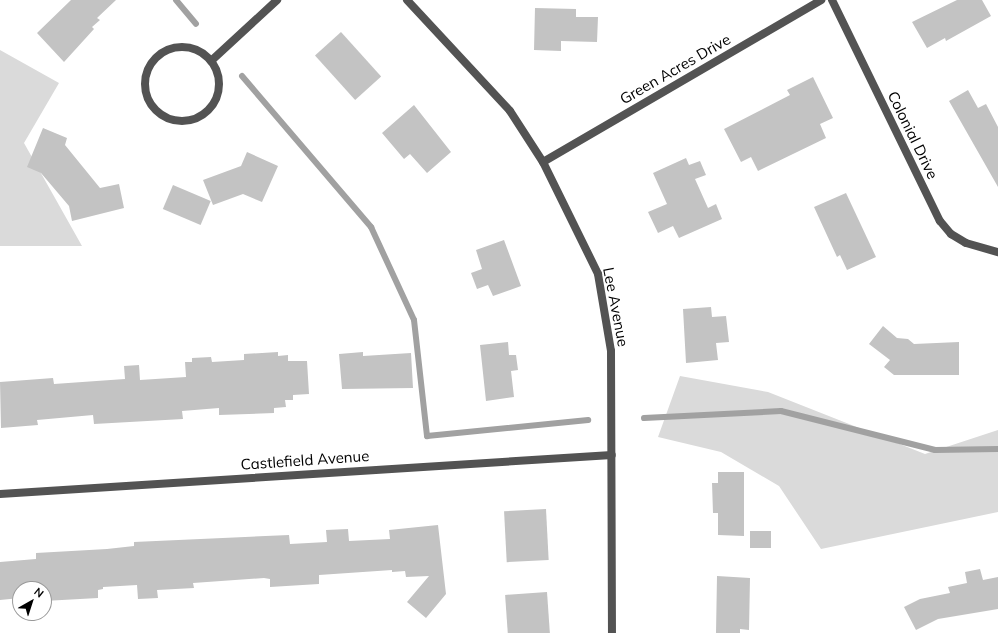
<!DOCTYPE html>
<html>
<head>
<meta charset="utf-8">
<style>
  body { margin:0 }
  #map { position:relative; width:998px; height:633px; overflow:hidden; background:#fff; font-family:Mulish,sans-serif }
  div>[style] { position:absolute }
  .green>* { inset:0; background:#dadada }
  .stream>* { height:6px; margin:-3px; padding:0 3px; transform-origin:3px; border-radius:3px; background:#a1a1a1 }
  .building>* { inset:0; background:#c3c3c3; transform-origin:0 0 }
  .minor>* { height:8px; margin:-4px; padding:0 4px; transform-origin:4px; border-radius:4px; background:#535353 }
  .minor>.ring { margin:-4px; padding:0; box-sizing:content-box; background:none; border:8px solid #535353; border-radius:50% }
  span { translate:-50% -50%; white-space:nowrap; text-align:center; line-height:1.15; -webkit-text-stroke:3px #fff; paint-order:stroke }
  .street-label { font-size:15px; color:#000 }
  .north { position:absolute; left:12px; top:581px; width:40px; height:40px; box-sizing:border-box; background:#fff; border:1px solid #999; border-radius:50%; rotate:39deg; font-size:11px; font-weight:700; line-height:16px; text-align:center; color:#000 }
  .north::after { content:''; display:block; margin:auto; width:14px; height:18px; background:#000; clip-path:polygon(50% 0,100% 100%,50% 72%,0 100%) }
</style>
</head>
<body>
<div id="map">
  <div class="green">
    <div style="clip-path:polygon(0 50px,59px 83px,24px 143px,82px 246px,0 246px)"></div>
    <div style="clip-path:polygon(680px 376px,768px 392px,925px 454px,998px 430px,998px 512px,821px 549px,779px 486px,721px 452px,658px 437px)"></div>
  </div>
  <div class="stream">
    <div style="left:176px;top:0;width:31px;rotate:50deg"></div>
    <div style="left:242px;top:76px;width:199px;rotate:49.5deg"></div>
    <div style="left:371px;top:227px;width:102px;rotate:65.2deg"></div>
    <div style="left:414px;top:320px;width:117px;rotate:83.6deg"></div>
    <div style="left:427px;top:436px;width:162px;rotate:-5.7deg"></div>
    <div style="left:644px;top:418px;width:137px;rotate:-2.9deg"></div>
    <div style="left:781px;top:411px;width:159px;rotate:14.2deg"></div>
    <div style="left:935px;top:450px;width:63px;rotate:-0.9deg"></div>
  </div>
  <div class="building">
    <div style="clip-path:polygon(71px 0,116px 0,97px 18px,100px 20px,92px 27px,94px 29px,64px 62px,37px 33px)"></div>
    <div style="clip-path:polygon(957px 0,982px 0,991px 16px,946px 41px,945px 38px,927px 48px,912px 22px)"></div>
    <div style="clip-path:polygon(535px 8px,576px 9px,576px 17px,598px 17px,597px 42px,561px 41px,561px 51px,534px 50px)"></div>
    <div style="left:341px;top:32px;width:60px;height:35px;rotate:48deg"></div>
    <div style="clip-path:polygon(813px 77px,833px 118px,820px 124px,826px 138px,758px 171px,751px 157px,741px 162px,724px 129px,790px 95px,787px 90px)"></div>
    <div style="clip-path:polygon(968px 90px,978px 108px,986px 104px,998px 127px,998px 187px,949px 101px)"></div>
    <div style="clip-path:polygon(414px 105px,451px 152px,427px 173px,410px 154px,404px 159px,382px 133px)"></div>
    <div style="clip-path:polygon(43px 128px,67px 138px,65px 145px,100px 188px,119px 184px,124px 208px,72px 221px,69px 206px,41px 173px,27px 167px)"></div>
    <div style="clip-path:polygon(247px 152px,278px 166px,262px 202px,243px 194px,213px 205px,203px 180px,241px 166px)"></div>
    <div style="clip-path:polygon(686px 158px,689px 165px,700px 161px,706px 175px,695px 179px,708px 208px,716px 204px,722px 219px,679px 238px,673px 226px,658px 233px,648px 212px,667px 204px,653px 173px)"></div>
    <div style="left:173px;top:185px;width:41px;height:26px;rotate:23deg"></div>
    <div style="clip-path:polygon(846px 193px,876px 257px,847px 270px,840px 255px,837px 257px,814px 207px)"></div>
    <div style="clip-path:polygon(504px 240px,521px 286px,493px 296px,488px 285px,477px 289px,471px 273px,482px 269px,476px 250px)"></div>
    <div style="clip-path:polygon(711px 307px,712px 317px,726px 316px,729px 342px,716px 343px,718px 360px,686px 363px,683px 309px)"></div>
    <div style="clip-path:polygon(883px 326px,897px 338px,908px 339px,914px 344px,959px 342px,959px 375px,894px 375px,884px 367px,890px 360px,869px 344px)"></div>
    <div style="clip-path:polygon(508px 342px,509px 355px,516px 355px,518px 370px,511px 371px,514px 397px,486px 401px,480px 345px)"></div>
    <div style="clip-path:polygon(278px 352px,278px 356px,288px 355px,288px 361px,307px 361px,309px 394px,293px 395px,293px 400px,285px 400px,286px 407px,274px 408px,274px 413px,219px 415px,219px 408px,182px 411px,183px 419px,94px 424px,93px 415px,37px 420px,38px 425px,1px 428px,0 382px,53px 378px,54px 384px,125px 379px,124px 366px,139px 365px,140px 380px,186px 377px,185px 362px,192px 362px,192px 358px,211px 357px,212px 362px,244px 360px,244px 354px)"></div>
    <div style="clip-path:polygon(363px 352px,363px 356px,411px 353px,413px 388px,342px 389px,339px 354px)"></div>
    <div style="clip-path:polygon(718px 472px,744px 472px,744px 536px,718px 535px,718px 513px,713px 513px,712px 483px,718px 483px)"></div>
    <div style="left:546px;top:509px;width:51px;height:42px;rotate:87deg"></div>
    <div style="clip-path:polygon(438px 525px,446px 594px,426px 618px,407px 602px,429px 576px,406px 577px,405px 571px,392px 572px,392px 570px,319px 575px,319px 584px,270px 587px,270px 579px,264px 578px,193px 583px,194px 588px,157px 590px,158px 598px,138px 599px,137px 585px,103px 587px,103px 589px,98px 590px,98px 598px,44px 601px,44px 589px,20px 589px,20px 598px,0 600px,0 562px,36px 559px,36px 553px,107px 549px,134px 546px,134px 542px,289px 535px,290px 544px,327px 542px,326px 530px,348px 529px,349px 541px,390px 539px,389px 530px)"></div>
    <div style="left:750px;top:531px;width:21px;height:17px"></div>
    <div style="clip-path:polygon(980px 569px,983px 580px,998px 577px,998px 609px,938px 619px,916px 630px,904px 607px,920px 599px,950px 593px,948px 587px,967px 583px,965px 572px)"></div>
    <div style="clip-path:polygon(717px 576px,750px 578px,749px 630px,740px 629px,740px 633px,716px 633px)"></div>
    <div style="left:547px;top:592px;width:41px;height:42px;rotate:86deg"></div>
  </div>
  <div class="minor">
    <div style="left:407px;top:0;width:151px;rotate:47.1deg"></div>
    <div style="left:510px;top:111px;width:61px;rotate:57.1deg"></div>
    <div style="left:543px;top:162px;width:125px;rotate:63.8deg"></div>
    <div style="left:598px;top:274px;width:78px;rotate:80.4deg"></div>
    <div style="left:611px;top:351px;width:282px;rotate:89.8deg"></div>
    <div style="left:832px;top:0;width:246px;rotate:64deg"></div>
    <div style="left:940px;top:221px;width:17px;rotate:50deg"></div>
    <div style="left:951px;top:234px;width:17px;rotate:31deg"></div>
    <div style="left:966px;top:243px;width:33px;rotate:16deg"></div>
    <div class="ring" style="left:145px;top:47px;width:66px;height:66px"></div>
    <div style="left:211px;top:61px;width:90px;rotate:-42.7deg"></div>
    <div style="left:543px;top:162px;width:322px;rotate:-30.2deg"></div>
    <div style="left:0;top:494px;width:613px;rotate:-3.65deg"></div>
  </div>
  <div class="street-label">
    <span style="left:675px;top:69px;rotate:-30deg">Green Acres Drive</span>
    <span style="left:913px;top:135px;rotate:64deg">Colonial Drive</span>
    <span style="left:616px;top:307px;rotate:79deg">Lee Avenue</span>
    <span style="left:305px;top:460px;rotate:-4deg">Castlefield Avenue</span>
  </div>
  <div class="north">N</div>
</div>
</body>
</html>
